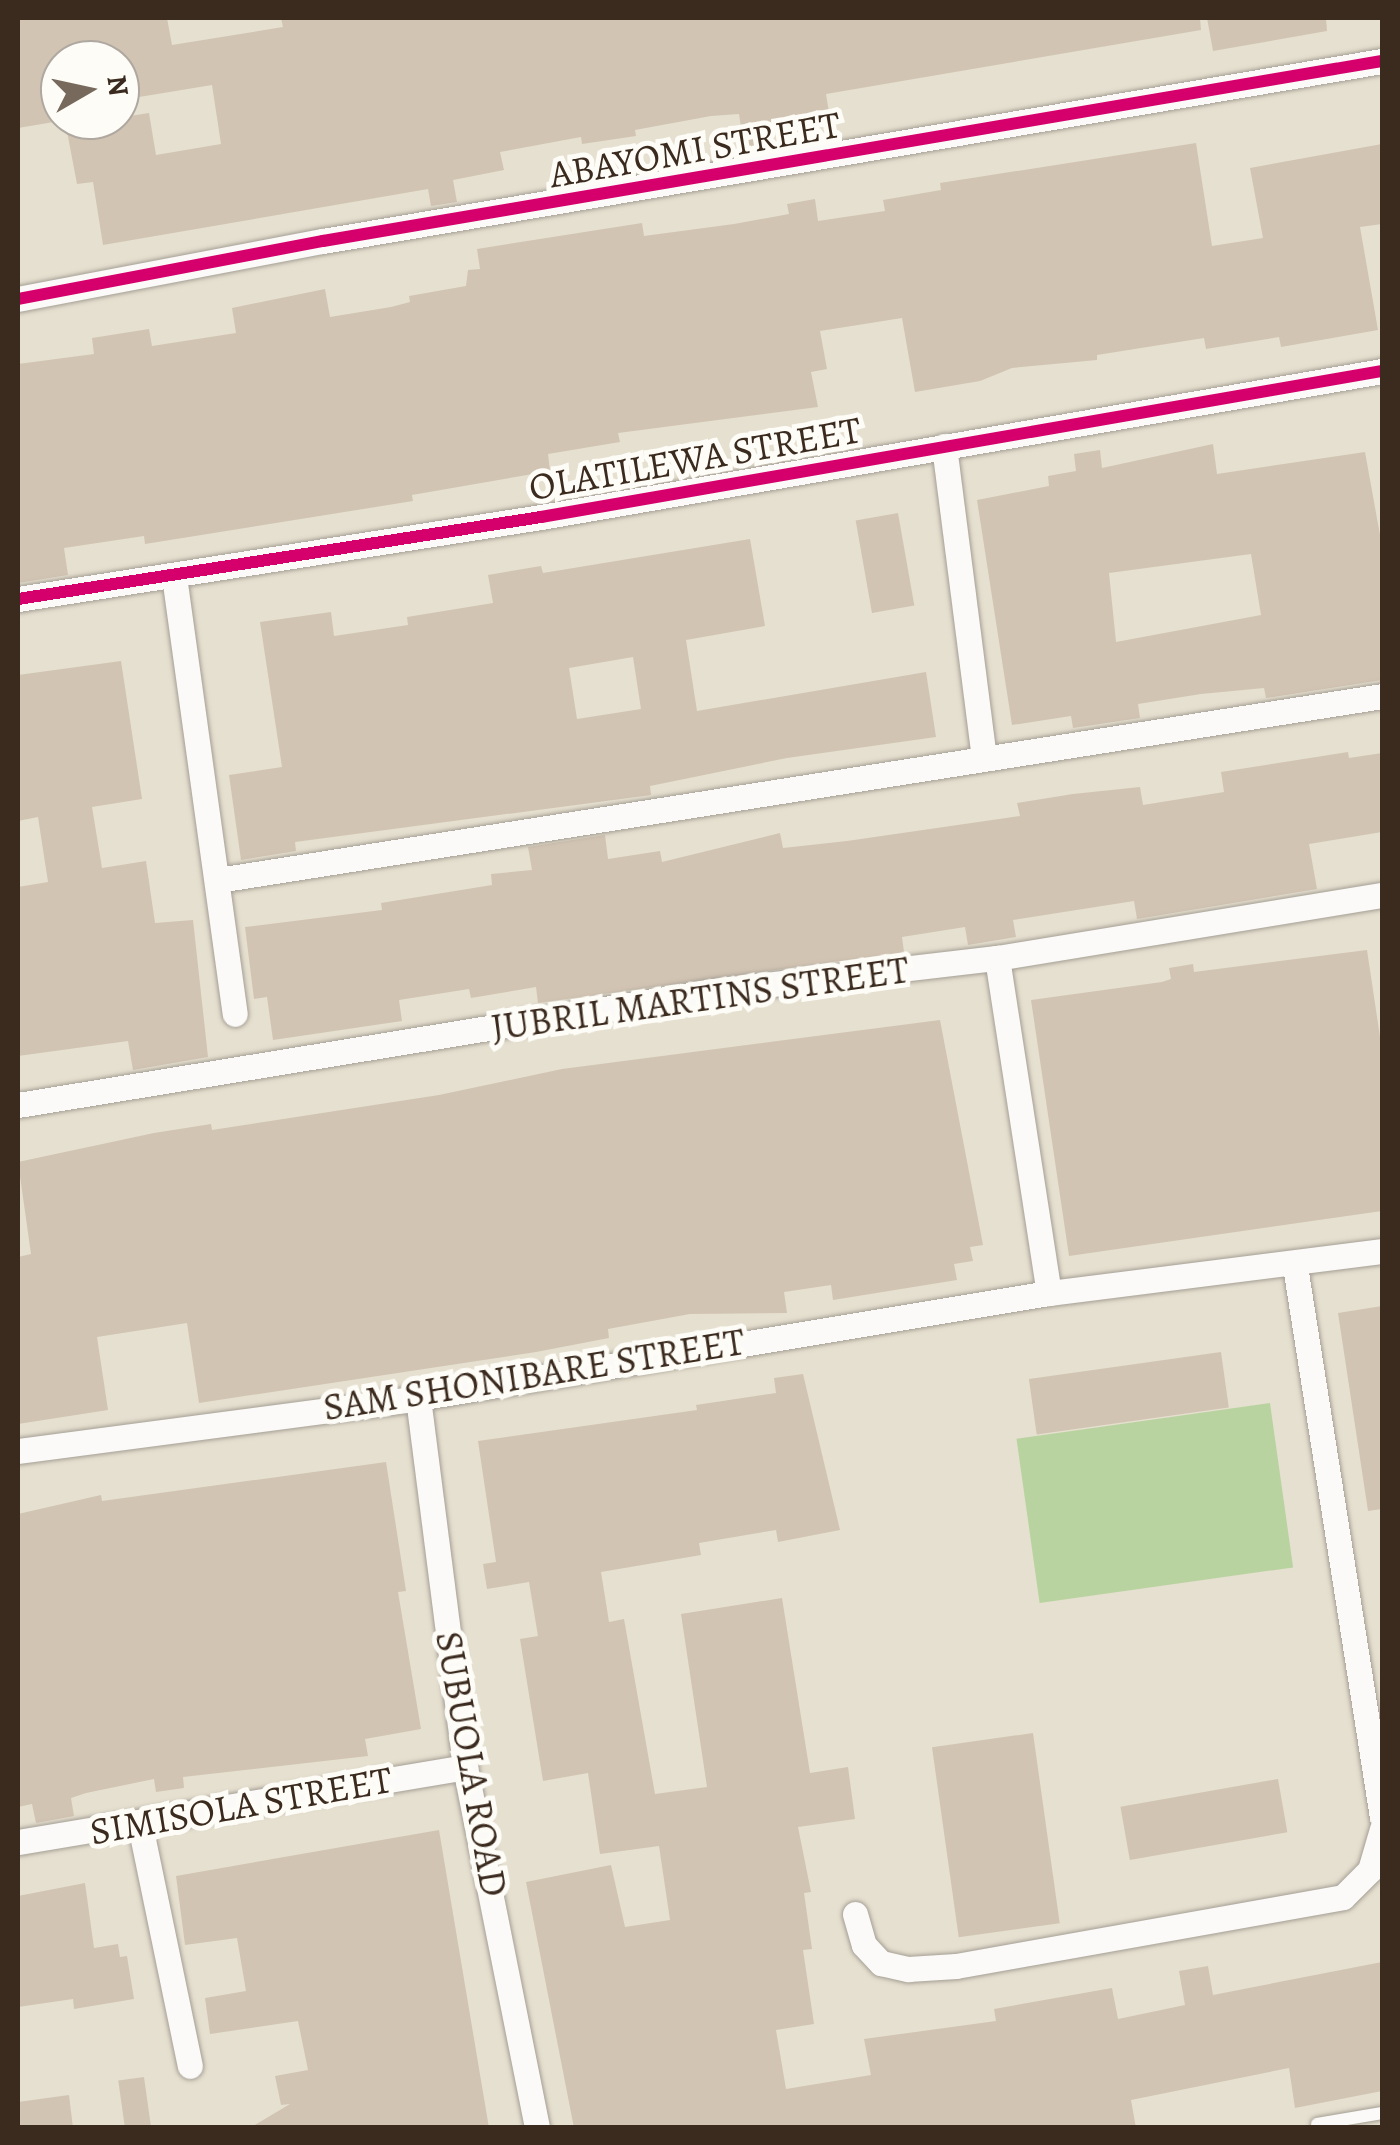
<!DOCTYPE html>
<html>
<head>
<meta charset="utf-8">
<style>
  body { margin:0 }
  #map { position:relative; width:1400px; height:2145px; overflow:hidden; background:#e6e0d0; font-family:Alegreya,serif }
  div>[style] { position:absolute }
  .green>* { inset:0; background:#b9d3a0; transform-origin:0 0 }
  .building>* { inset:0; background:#d2c4b3; transform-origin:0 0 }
  .roads { filter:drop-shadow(0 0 2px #a59f95) drop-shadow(0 0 2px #a59f95) }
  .service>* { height:12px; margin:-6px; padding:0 6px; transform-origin:6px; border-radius:6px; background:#fbfaf8 }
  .minor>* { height:25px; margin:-12.5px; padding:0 12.5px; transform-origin:12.5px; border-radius:12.5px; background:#fbfaf8 }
  .cycleway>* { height:12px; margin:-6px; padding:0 6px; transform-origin:6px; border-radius:6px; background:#d6006c }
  span { translate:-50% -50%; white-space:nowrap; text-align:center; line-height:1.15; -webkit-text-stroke:10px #fdfcf7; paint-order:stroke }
  .street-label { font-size:38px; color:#3b2a1e }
  .frame { position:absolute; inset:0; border:20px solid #3b2a1e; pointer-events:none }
  .north { position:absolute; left:40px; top:40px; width:100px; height:100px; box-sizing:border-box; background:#fdfcf7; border:2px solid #afa8a0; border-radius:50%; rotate:81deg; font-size:28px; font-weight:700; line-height:40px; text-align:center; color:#3b2a1e }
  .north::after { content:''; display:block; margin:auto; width:35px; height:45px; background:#776a5c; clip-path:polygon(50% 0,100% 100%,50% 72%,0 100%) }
</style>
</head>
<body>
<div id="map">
  <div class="green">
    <div style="left:1270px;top:1403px;width:166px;height:256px;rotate:82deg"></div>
  </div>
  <div class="building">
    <div style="clip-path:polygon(18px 18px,167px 18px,172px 45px,283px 27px,281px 18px,1200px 18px,1201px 30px,826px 94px,830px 119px,772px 128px,775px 148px,745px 153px,739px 114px,711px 116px,635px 130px,636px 136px,582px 144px,581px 137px,500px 152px,504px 170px,453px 180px,457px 202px,431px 206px,428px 189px,103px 245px,93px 182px,77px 184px,66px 126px,149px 113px,156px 155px,221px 144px,212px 85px,127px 99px,121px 60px,60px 60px,60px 121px,18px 128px)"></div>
    <div style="clip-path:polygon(1207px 18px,1326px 18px,1327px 31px,1213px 51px)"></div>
    <div style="clip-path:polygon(1196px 143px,1212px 246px,1263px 238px,1250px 168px,1382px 144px,1382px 224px,1360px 227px,1378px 330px,1281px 347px,1279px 337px,1206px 349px,1204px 338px,1097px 355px,1097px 360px,1012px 368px,980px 381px,915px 392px,902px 318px,820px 331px,827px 369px,811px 372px,818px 407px,618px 433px,620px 442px,548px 454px,550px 471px,412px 495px,413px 501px,145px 544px,144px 536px,64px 548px,68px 575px,18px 583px,18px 364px,94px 354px,92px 338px,149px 329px,152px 346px,236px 333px,232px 308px,325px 289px,330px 317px,391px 307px,410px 302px,409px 296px,466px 286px,468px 270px,480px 269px,477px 249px,642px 223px,644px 236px,734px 224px,789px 214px,787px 204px,815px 199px,818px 221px,885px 211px,883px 200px,941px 190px,940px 183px)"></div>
    <div style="clip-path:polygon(evenodd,1213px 444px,1217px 474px,1365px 452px,1382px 546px,1382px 680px,1266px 698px,1264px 688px,1201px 694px,1138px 704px,1140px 718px,1073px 728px,1071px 716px,1012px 725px,977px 500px,1049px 486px,1048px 476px,1076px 471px,1074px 454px,1100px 450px,1102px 468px,1213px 444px,1251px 554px,1261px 615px,1116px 642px,1109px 573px,1251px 554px)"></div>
    <div style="left:898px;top:513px;width:94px;height:43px;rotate:80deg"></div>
    <div style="clip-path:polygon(evenodd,750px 539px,765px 626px,686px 640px,697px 711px,926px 672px,936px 737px,787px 758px,650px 786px,651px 795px,295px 842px,296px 851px,241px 860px,229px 775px,282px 767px,260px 622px,331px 612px,334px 636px,408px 625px,407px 617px,493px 603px,488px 575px,541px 566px,543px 573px,750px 539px,633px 657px,641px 709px,577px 719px,569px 668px,633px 657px)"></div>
    <div style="clip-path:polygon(121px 661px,142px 799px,92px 807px,102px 868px,146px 861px,155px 923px,193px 920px,208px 1057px,133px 1070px,128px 1041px,18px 1056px,18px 887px,48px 882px,38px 817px,18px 821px,18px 675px)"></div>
    <div style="clip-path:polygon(1348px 752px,1349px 758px,1382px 753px,1382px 832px,1309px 844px,1317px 889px,1137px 919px,1134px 901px,1013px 920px,1016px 937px,968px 945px,965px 927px,902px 937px,904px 952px,538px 1003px,536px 987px,471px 998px,469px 989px,399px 1000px,402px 1021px,273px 1040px,267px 997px,254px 999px,245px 927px,382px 910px,381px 903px,492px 885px,491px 874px,532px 870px,528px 847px,605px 835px,608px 859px,660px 851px,662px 862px,780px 833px,783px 848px,847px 841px,1020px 816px,1017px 803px,1073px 794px,1140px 787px,1143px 805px,1224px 792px,1221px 772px)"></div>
    <div style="clip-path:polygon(1367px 950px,1382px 1050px,1382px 1211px,1069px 1256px,1031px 1000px,1162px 982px,1171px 979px,1169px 968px,1193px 964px,1194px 972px)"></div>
    <div style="clip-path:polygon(940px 1020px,983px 1245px,970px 1247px,973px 1261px,954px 1264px,957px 1280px,833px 1300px,831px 1285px,784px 1292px,787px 1313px,690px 1314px,608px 1329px,609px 1338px,536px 1352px,199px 1403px,187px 1323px,97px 1337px,108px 1410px,18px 1424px,18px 1257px,31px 1254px,18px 1162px,154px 1133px,211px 1124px,212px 1130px,439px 1095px,562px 1069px)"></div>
    <div style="clip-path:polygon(1382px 1306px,1382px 1509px,1368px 1511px,1338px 1313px)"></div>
    <div style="left:1221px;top:1352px;width:56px;height:194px;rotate:82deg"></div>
    <div style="clip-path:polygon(803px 1374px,840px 1530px,778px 1542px,776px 1530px,699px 1543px,701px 1555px,601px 1572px,609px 1622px,624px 1619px,655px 1794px,707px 1787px,681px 1614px,782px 1598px,810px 1773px,848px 1767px,855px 1819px,798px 1827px,811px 1892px,804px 1893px,812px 1949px,803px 1950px,814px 2024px,776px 2030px,786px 2089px,871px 2075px,864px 2039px,996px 2021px,994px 2009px,1112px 1988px,1118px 2019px,1185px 2005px,1179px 1971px,1208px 1966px,1213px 1995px,1382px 1962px,1382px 2091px,1295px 2108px,1289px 2068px,1131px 2100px,1136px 2128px,574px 2128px,526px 1882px,611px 1865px,625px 1927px,670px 1920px,659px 1846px,600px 1854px,588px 1773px,543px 1781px,520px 1639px,538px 1636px,529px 1582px,487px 1589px,483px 1564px,496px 1562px,478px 1441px,697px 1410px,696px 1405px,776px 1393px,774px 1378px)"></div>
    <div style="clip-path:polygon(386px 1462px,406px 1591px,398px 1592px,421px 1729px,365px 1739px,368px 1756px,183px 1777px,184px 1788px,156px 1792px,154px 1779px,86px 1793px,71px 1798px,74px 1816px,36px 1823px,32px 1804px,18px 1807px,18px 1514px,101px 1495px,102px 1501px)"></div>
    <div style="left:1033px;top:1733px;width:192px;height:102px;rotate:82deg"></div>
    <div style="left:1278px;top:1779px;width:54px;height:160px;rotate:80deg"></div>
    <div style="clip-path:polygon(439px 1830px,489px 2128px,250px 2128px,290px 2104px,281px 2105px,275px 2076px,308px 2070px,298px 2021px,210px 2034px,205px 1998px,246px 1991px,237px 1938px,185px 1945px,176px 1876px)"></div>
    <div style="clip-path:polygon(85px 1883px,94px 1948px,118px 1944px,120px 1957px,127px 1956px,134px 1999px,74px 2009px,73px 1999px,18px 2007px,18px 1896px)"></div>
    <div style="left:144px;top:2077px;width:51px;height:26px;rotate:82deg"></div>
    <div style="clip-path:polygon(69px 2095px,73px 2128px,18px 2128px,18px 2102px)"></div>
  </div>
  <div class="roads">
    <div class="service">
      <div style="left:1317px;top:2124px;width:66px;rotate:-9.6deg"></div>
    </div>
    <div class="minor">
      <div style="left:18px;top:299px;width:310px;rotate:-10.8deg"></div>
      <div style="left:323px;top:241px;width:1074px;rotate:-9.65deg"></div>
      <div style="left:944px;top:446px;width:314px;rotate:82.7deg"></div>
      <div style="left:174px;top:576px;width:442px;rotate:82.1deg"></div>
      <div style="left:18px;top:599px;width:529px;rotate:-8.91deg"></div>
      <div style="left:541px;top:517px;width:854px;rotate:-9.85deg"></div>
      <div style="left:218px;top:880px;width:1178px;rotate:-8.98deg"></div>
      <div style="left:997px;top:958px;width:339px;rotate:81.2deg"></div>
      <div style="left:18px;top:1105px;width:705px;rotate:-9.3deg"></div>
      <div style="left:714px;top:991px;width:285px;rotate:-6.7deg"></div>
      <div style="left:997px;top:958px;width:390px;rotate:-9.3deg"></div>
      <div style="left:1295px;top:1266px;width:558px;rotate:81.03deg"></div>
      <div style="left:418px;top:1398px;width:372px;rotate:82.7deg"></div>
      <div style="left:465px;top:1767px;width:368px;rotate:78.7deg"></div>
      <div style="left:18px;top:1451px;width:403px;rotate:-7.5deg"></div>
      <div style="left:418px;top:1398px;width:640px;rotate:-9.45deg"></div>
      <div style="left:1049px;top:1293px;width:336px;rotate:-7.2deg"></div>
      <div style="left:140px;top:1825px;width:246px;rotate:78.3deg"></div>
      <div style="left:18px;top:1842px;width:453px;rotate:-9.5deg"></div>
      <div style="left:855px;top:1914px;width:32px;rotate:74deg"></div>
      <div style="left:864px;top:1945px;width:25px;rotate:47deg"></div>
      <div style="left:881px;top:1963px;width:28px;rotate:13deg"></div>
      <div style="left:908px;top:1969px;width:48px;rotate:-3.6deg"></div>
      <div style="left:956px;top:1966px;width:393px;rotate:-10.1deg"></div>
      <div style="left:1343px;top:1897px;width:38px;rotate:-45deg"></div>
      <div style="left:1370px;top:1870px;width:43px;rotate:-73.7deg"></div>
    </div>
  </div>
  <div class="cycleway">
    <div style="left:18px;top:299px;width:310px;rotate:-10.8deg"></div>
    <div style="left:323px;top:241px;width:1074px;rotate:-9.65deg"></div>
    <div style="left:18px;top:599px;width:529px;rotate:-8.91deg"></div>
    <div style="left:541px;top:517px;width:854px;rotate:-9.85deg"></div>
  </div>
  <div class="street-label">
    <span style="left:695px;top:150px;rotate:-10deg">ABAYOMI STREET</span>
    <span style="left:695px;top:459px;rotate:-10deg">OLATILEWA STREET</span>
    <span style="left:700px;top:999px;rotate:-8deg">JUBRIL MARTINS STREET</span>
    <span style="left:534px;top:1375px;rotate:-9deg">SAM SHONIBARE STREET</span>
    <span style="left:471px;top:1764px;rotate:80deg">SUBUOLA ROAD</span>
    <span style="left:241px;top:1806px;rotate:-10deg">SIMISOLA STREET</span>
  </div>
  <div class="frame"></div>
  <div class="north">N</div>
</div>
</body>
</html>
